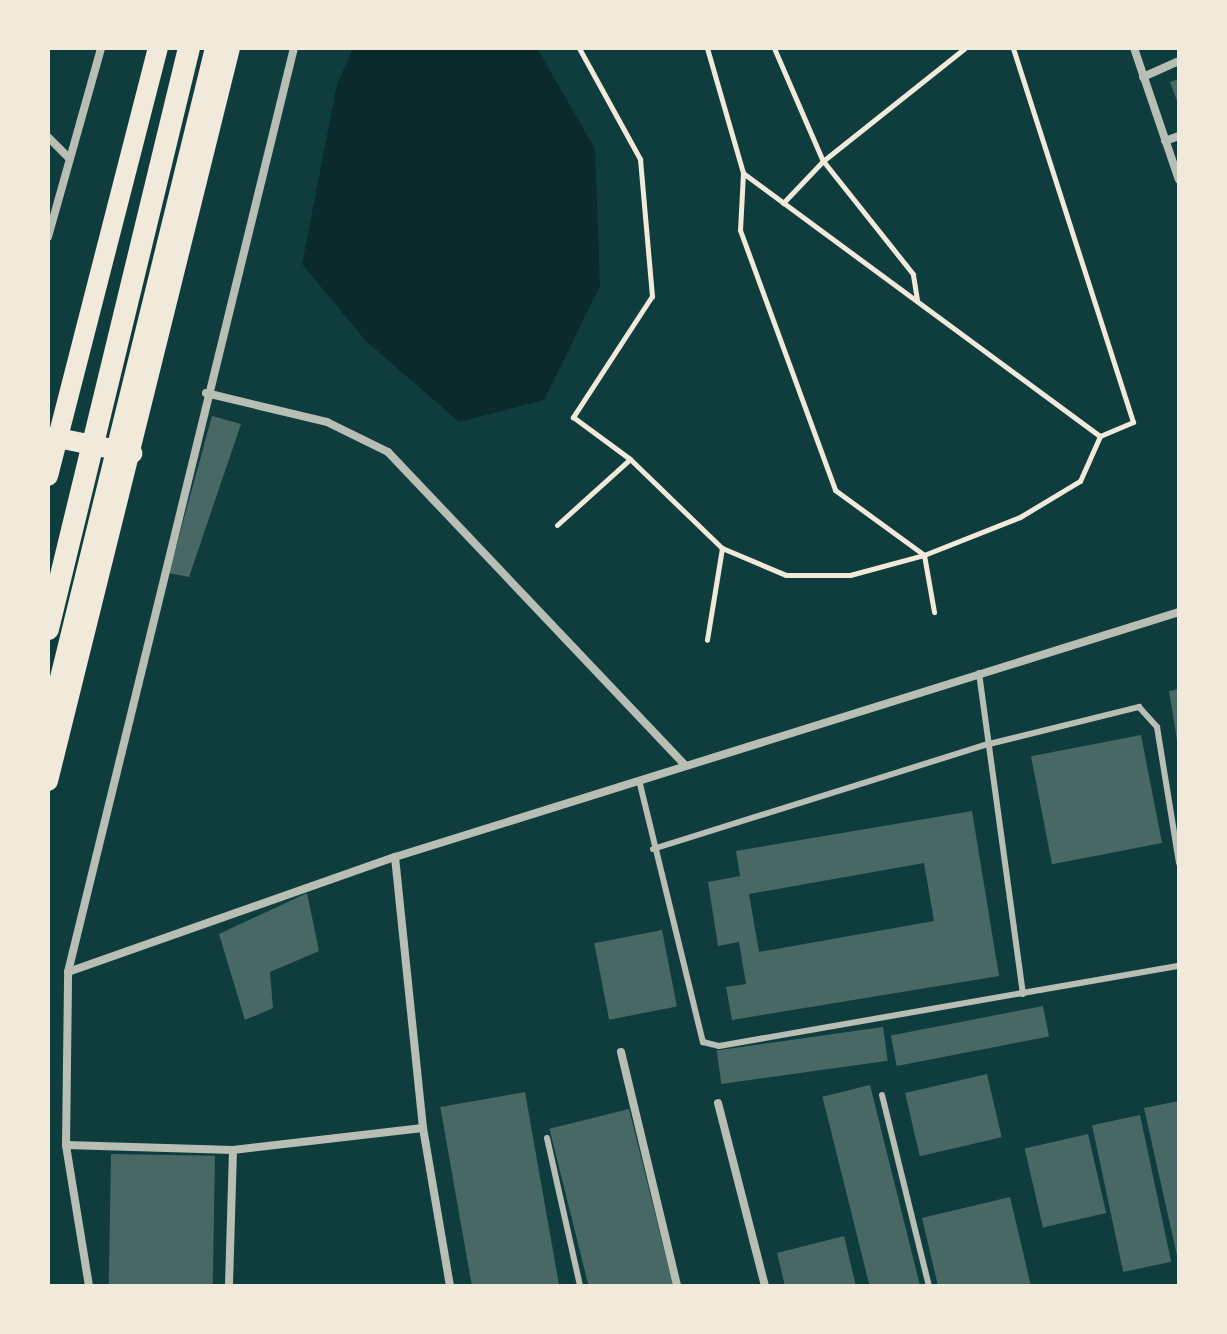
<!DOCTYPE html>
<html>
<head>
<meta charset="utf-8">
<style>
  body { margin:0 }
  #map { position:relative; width:1227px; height:1334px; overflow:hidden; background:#0f3d3e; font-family:"Open Sans",sans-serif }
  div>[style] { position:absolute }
  .water>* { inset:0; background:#0a2a2b }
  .building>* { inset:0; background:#486865; transform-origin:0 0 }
  .path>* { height:5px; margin:-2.5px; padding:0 2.5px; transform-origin:2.5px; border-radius:2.5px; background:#f1e9da }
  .service>* { height:6px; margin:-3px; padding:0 3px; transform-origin:3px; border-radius:3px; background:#b8beb3 }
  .minor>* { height:8px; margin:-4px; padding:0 4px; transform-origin:4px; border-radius:4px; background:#b8beb3 }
  .primary>* { height:20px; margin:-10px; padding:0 10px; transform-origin:10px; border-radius:10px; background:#f1e9da }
  .trunk>* { height:22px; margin:-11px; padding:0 11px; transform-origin:11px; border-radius:11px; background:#f1e9da }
  span { translate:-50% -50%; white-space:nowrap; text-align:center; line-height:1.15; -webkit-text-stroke:7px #f1e9da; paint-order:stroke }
  .frame { position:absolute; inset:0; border:50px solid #f1e9da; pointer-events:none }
</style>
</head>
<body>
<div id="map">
  <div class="water">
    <div style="clip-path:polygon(353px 48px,537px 48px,595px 149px,600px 286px,544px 400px,459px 422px,366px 341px,302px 264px,337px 85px)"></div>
  </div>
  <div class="building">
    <div style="clip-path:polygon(1179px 79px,1179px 106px,1170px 82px)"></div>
    <div style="clip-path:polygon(212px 416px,241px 424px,189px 577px,169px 573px)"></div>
    <div style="clip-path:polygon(1179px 689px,1179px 740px,1177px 740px,1169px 691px)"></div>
    <div style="left:1141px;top:735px;width:110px;height:112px;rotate:79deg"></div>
    <div style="clip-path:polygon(evenodd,972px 811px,999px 976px,732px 1020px,726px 987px,746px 984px,739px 942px,718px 946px,708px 882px,740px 876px,736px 851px,972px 811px,924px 863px,934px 921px,759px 952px,749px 894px,924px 863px)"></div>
    <div style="clip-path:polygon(307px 893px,319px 951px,270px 972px,273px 1008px,245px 1020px,219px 934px)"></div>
    <div style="left:662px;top:930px;width:78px;height:69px;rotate:79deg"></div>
    <div style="left:1043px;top:1006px;width:31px;height:155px;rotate:79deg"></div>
    <div style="left:883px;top:1027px;width:34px;height:168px;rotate:82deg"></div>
    <div style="left:987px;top:1074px;width:65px;height:84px;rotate:77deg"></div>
    <div style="left:870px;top:1085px;width:207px;height:49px;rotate:76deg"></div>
    <div style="left:525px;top:1092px;width:197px;height:86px;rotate:80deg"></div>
    <div style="clip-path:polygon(1179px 1101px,1179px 1260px,1178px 1260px,1144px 1108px)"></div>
    <div style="left:629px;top:1109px;width:182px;height:82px;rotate:76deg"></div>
    <div style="left:1140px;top:1115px;width:150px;height:49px;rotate:78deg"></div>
    <div style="left:1088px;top:1134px;width:81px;height:65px;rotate:77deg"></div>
    <div style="left:111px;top:1154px;width:104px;height:132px;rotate:1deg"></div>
    <div style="clip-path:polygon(1010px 1197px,1031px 1286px,938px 1286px,922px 1218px)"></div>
    <div style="clip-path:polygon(844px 1236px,856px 1286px,785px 1286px,777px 1253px)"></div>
  </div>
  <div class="path">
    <div style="left:579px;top:48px;width:127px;rotate:61.2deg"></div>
    <div style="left:640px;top:159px;width:138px;rotate:85deg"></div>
    <div style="left:652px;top:296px;width:145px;rotate:123.1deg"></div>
    <div style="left:573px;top:417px;width:71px;rotate:36.4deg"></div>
    <div style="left:630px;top:459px;width:128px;rotate:44.1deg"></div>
    <div style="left:722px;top:548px;width:93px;rotate:99.3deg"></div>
    <div style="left:707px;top:48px;width:130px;rotate:73.9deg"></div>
    <div style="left:743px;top:173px;width:57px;rotate:93deg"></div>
    <div style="left:740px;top:230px;width:277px;rotate:69.9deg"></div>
    <div style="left:835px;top:490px;width:110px;rotate:36.1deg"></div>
    <div style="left:924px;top:555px;width:103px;rotate:-21.6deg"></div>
    <div style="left:1020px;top:517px;width:70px;rotate:-31deg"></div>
    <div style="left:1080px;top:481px;width:49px;rotate:-66deg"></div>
    <div style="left:1100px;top:436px;width:36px;rotate:-23deg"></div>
    <div style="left:1133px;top:422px;width:393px;rotate:-107.8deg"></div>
    <div style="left:774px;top:48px;width:123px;rotate:66.6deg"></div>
    <div style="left:823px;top:161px;width:58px;rotate:133.6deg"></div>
    <div style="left:743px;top:173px;width:443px;rotate:36.4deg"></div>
    <div style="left:917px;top:300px;width:26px;rotate:-99deg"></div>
    <div style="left:913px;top:274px;width:144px;rotate:-128.5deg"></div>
    <div style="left:823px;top:161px;width:181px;rotate:-38.5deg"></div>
    <div style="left:557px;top:525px;width:98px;rotate:-42.1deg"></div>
    <div style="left:722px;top:548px;width:69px;rotate:22.9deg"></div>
    <div style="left:786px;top:575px;width:64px"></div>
    <div style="left:850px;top:575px;width:77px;rotate:-15.1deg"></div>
    <div style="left:924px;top:555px;width:58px;rotate:80deg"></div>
  </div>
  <div class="service">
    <div style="left:979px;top:673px;width:324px;rotate:82.2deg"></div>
    <div style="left:639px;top:780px;width:270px;rotate:76.3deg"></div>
    <div style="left:703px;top:1042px;width:16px;rotate:14deg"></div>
    <div style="left:719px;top:1046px;width:467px;rotate:-9.9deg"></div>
    <div style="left:653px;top:849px;width:348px;rotate:-17.4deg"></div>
    <div style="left:985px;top:745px;width:159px;rotate:-13.9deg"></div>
    <div style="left:1139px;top:707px;width:27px;rotate:48deg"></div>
    <div style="left:1157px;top:727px;width:138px;rotate:80.8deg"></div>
    <div style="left:882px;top:1095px;width:197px;rotate:76.2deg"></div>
    <div style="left:547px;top:1138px;width:152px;rotate:77.4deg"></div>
  </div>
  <div class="minor">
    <div style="left:1134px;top:48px;width:139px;rotate:71.2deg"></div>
    <div style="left:1143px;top:77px;width:39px;rotate:-24deg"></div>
    <div style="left:48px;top:137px;width:28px;rotate:45deg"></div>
    <div style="left:1165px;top:141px;width:15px;rotate:-20deg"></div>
    <div style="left:48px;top:237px;width:196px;rotate:-74.3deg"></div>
    <div style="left:206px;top:393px;width:124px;rotate:13.5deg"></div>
    <div style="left:327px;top:422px;width:68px;rotate:26.2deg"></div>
    <div style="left:388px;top:452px;width:431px;rotate:46.5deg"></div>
    <div style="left:395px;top:857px;width:272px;rotate:84.1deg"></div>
    <div style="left:423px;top:1128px;width:160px;rotate:80.3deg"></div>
    <div style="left:68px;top:972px;width:347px;rotate:-19.4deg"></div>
    <div style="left:395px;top:857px;width:821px;rotate:-17.35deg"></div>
    <div style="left:621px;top:1052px;width:241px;rotate:76.5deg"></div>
    <div style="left:718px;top:1103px;width:189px;rotate:75.6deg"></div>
    <div style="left:66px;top:1145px;width:167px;rotate:1.7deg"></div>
    <div style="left:233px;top:1150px;width:136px;rotate:91.7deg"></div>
    <div style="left:233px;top:1150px;width:191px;rotate:-6.6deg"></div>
    <div style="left:89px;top:1286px;width:143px;rotate:-99.3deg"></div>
    <div style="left:66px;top:1145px;width:173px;rotate:-89.3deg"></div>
    <div style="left:68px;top:972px;width:951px;rotate:-76.26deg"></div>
  </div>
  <div class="primary">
    <div style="left:58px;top:438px;width:76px;rotate:11.5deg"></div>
    <div style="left:48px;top:476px;width:442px;rotate:-75.6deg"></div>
    <div style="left:48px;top:781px;width:755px;rotate:-76.06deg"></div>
  </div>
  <div class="trunk">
    <div style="left:48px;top:629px;width:598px;rotate:-76.36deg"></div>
    <div style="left:48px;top:731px;width:703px;rotate:-76.18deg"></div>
  </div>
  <div class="frame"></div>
</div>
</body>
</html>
